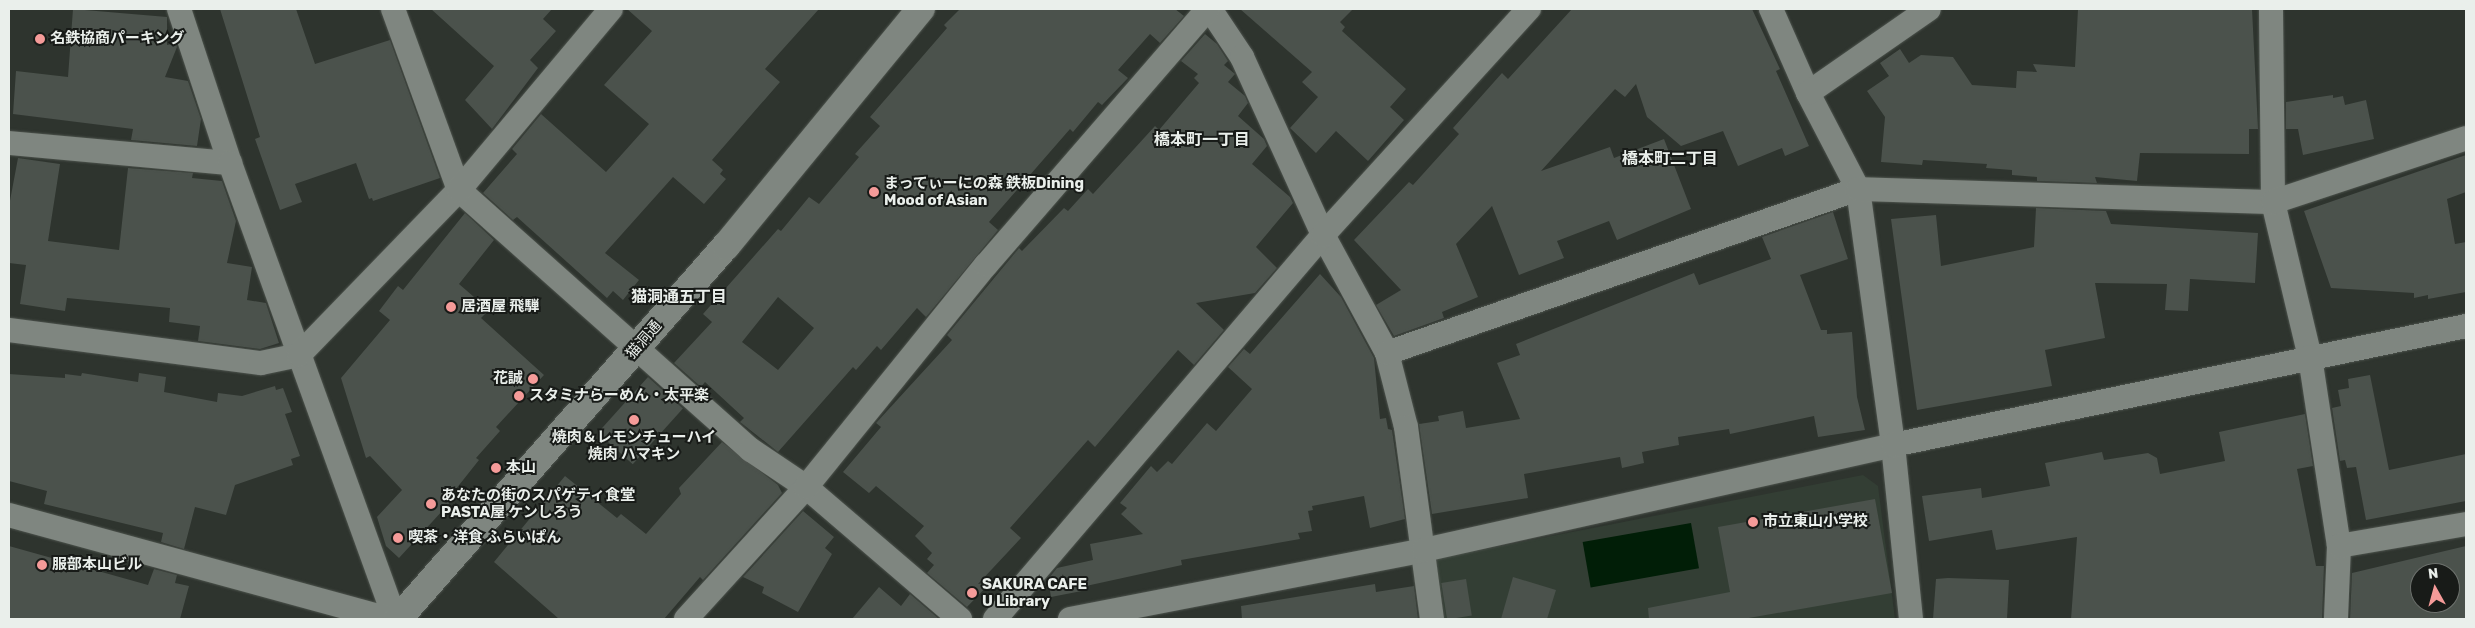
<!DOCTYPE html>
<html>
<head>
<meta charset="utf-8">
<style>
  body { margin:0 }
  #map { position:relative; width:2475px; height:628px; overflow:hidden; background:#2e342e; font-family:Rubik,"Noto Sans JP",sans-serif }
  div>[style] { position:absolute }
  .built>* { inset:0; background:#333e34 }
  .water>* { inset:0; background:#011e07; transform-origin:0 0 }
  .building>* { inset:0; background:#4b524c; transform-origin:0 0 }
  .roads { filter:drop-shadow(0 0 1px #4d534d) drop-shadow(0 0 1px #4d534d) }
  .minor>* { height:24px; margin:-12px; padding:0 12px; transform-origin:12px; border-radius:12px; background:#7f8680 }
  .tertiary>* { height:28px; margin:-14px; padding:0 14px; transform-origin:14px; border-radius:14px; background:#7f8680 }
  .dots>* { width:14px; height:14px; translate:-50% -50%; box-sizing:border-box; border:2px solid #181b18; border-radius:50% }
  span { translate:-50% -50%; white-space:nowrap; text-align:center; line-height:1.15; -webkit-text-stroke:4px #181b18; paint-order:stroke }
  .poi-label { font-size:15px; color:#eaefeb; font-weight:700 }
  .left { translate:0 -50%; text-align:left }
  .right { translate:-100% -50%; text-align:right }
  .street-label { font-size:15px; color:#eaefeb }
  .neighbourhood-label { font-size:16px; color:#eaefeb; font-weight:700 }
  .frame { position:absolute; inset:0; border:10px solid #eaefeb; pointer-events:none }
  .north { position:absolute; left:2410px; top:563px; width:50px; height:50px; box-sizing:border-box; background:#181b18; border:1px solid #6c706c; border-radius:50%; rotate:353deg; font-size:14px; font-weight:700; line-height:20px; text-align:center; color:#eaefeb }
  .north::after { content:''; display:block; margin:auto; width:18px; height:22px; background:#f59b99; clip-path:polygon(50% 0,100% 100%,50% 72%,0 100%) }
</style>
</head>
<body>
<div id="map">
  <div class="built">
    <div style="clip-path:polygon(1863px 475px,1878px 486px,1895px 619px,1445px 619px,1435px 559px)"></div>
  </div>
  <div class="water">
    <div style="left:1691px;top:523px;width:46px;height:110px;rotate:80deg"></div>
  </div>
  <div class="building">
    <div style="clip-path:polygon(73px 9px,167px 17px,167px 45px,176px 43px,177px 47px,165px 77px,188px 81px,201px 119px,197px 146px,131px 140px,133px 129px,13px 114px,16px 71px,68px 77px)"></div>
    <div style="clip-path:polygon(220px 9px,296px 9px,315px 64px,390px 40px,440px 178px,373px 201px,372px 198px,369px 199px,356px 163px,295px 184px,302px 202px,280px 210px,255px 139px,260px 137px)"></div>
    <div style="clip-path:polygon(431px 9px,552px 9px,543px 19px,556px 31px,530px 60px,538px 68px,492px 129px,465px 100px,494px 66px)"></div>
    <div style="clip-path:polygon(627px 9px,819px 9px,765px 69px,780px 82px,712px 160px,723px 170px,720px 174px,726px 179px,704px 204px,673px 177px,605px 253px,639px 280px,623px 300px,613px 291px,607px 298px,517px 217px,513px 220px,483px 193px,517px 154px,512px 149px,541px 114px,606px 172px,649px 124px,604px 85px,652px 31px)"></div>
    <div style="clip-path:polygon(evenodd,960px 9px,1175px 9px,1184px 16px,1160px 43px,1150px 34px,1118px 70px,1128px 78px,1102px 105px,1098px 102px,1073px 132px,1070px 129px,989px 222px,998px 230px,926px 317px,917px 308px,881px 350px,877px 346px,856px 370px,853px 367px,778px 452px,740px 422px,744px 418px,705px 382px,701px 387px,674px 363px,712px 322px,703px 314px,778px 229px,781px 231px,809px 197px,819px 204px,859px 157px,855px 154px,880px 126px,870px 117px,947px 28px,944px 25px,960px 9px,778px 297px,814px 328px,778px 370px,742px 342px,778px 297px)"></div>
    <div style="clip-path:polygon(1240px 9px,1353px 9px,1340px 22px,1345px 27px,1342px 31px,1406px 89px,1390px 107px,1404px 120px,1368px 161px,1336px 131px,1316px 153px,1290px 128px,1318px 97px,1302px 82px,1312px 72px)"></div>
    <div style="clip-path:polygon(1572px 9px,1752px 9px,1780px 69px,1776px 71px,1809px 146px,1785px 156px,1782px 148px,1738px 166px,1723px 131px,1681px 146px,1647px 117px,1636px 84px,1625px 97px,1615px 89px,1541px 171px,1610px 147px,1614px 158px,1664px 139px,1691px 209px,1617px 240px,1609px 221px,1557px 241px,1564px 258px,1519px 275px,1492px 206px,1456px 244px,1478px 297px,1442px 312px,1444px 318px,1394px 336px,1376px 305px,1401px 290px,1354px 240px,1409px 182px,1413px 185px,1459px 134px,1453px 128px,1502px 73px,1508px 79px)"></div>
    <div style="clip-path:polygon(2078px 9px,2252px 9px,2258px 129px,2249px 129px,2249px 154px,2140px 153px,2137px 181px,2095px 177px,2097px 183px,2037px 181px,2037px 177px,2012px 175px,2012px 170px,1986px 168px,1987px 164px,1923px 160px,1922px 165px,1881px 162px,1885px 117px,1867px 91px,1889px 76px,1880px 63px,1900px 49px,1909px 63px,1921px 55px,1953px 57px,1972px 85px,2016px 88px,2017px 71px,2037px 72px,2033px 64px,2075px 67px)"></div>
    <div style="clip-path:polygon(1205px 34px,1217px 44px,1228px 61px,1224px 65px,1235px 74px,1228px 82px,1245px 96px,1248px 103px,1238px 116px,1264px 139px,1267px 146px,1252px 164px,1290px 197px,1293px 203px,1256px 247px,1277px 268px,1255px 293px,1196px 303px,1224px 330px,1194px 365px,1178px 350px,1095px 447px,1088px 440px,1010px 528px,1021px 538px,978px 584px,991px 582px,967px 607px,927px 573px,934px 565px,927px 559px,932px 553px,915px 536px,924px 526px,876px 486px,869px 493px,843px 472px,881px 427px,876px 423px,952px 340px,947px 335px,1019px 248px,1022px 251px,1064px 208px,1068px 211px,1088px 189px,1093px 194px,1155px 126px,1159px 130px,1199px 83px,1194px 78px,1198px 74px,1181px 61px)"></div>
    <div style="clip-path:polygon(2333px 95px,2333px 98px,2343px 96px,2345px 105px,2366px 100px,2374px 139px,2303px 155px,2298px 129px,2286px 129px,2286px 102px)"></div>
    <div style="clip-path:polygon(2466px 155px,2466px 192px,2447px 199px,2455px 244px,2466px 242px,2466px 292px,2428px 299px,2428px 295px,2414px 298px,2414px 293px,2331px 288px,2304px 211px)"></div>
    <div style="clip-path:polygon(18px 158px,60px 164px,48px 241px,119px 250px,128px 168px,193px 173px,192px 178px,222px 181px,236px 221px,227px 263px,252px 267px,247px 300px,266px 303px,279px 343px,260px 349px,198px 341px,200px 326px,169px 322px,170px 308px,67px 298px,65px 311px,20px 304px,26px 265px,9px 263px,9px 206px)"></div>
    <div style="clip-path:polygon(2036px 208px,2106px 211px,2111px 224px,2258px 233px,2255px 283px,2190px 279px,2188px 311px,2165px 310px,2167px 284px,2095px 283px,2105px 338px,2045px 350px,2052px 386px,1917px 410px,1891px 219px,1936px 215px,1941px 266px,2034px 247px)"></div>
    <div style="clip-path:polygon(1833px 212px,1848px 259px,1800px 275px,1821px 330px,1827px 330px,1827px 334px,1852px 332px,1857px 397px,1865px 430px,1818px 437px,1814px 416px,1730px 434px,1729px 429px,1678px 437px,1679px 445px,1642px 452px,1644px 463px,1622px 468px,1620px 457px,1524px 474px,1528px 498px,1432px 514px,1419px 424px,1439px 421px,1438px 416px,1463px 411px,1466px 428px,1520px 419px,1497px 363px,1520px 355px,1516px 344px,1694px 273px,1699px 285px,1771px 259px,1762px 237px)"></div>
    <div style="clip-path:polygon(465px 213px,494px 240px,459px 284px,489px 310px,481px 318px,544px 375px,496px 427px,500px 431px,476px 458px,479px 460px,452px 494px,455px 497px,399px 558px,386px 546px,377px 517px,402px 490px,370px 456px,366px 458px,341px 378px,390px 320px,379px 311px,398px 286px,403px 290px)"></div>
    <div style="clip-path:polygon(1320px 274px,1341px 297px,1374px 358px,1380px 419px,1386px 418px,1388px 429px,1392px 430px,1405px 519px,1370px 528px,1364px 496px,1312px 506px,1313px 510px,1308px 511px,1312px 531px,1298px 533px,1300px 539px,1181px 560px,1182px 565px,1086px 586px,1087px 590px,1051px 597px,1048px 579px,1057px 568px,1093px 560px,1090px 544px,1143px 534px,1121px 514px,1127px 508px,1120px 503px,1151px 466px,1157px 472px,1168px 461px,1172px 464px,1207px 423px,1216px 431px,1252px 389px,1228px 367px,1244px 349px,1250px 354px)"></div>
    <div style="clip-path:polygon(82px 373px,138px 382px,139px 373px,166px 377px,164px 392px,217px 402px,218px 393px,242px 396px,275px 386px,276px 390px,283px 388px,292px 412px,285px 414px,300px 456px,291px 459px,293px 465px,235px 485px,226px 515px,195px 507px,184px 549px,161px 542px,163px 533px,44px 504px,47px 491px,9px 481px,9px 374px,65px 378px,65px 374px,81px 376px)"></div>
    <div style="clip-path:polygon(2370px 375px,2389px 470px,2466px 454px,2466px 501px,2366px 520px,2356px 467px,2347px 468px,2345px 460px,2340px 461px,2332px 408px,2341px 406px,2338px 390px,2349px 388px,2348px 379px)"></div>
    <div style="left:648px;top:377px;width:47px;height:75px;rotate:42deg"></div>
    <div style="clip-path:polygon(2305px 414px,2313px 466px,2297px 469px,2316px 566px,2324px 566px,2322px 619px,2071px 619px,2077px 537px,1996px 550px,1992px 530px,1929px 541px,1922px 496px,1981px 488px,1982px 498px,2050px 486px,2045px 463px,2102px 452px,2104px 460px,2148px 453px,2157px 458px,2160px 474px,2225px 461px,2219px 432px)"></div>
    <div style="clip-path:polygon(722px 442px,778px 485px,782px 493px,703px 580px,700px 577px,664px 619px,559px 619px,494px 562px,565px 476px,617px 518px,621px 514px,646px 534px,681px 494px,679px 488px)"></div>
    <div style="clip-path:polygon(1875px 499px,1892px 593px,1743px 619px,1649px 619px,1648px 608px,1730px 592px,1718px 527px)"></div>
    <div style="clip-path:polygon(803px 511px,834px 537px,825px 548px,832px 554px,798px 612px,762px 593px,764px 587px,743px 577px)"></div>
    <div style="clip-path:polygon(9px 546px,148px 585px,154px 569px,177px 575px,175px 583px,189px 586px,180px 619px,9px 619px)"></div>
    <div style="clip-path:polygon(evenodd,2466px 546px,2466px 619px,2350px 619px,2352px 573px,2466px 546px,2420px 573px,2450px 573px,2450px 603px,2420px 603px,2420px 573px)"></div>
    <div style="clip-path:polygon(1513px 577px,1556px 590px,1547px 619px,1501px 619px)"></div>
    <div style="clip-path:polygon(1948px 578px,2009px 580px,2007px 619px,1933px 619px,1936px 579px)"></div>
    <div style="left:1466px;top:579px;width:37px;height:25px;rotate:81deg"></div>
    <div style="clip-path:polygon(1375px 584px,1376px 592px,1414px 586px,1418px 619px,1242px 619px,1241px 606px)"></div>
    <div style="clip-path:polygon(879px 587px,901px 606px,910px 594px,939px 619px,852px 619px)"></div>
  </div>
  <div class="roads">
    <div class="minor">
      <div style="left:179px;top:9px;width:162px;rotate:71.7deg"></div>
      <div style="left:393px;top:9px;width:193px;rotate:70deg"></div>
      <div style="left:459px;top:190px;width:391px;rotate:41.7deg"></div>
      <div style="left:751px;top:450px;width:66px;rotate:33.9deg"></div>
      <div style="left:806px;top:487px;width:203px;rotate:40.6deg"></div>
      <div style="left:1210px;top:9px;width:58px;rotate:56.3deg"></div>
      <div style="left:1242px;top:57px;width:196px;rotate:65.5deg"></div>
      <div style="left:1323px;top:235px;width:134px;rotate:61.5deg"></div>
      <div style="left:1387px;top:353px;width:76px;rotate:75.6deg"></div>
      <div style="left:1406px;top:427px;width:194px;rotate:82.3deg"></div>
      <div style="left:1771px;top:9px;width:92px;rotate:66.2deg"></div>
      <div style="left:1808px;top:93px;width:108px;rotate:62.5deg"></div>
      <div style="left:1858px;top:189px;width:258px;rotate:82.2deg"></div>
      <div style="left:1893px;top:445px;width:175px;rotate:84.1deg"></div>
      <div style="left:2271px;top:9px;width:193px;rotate:89.4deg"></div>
      <div style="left:2273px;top:202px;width:159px;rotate:76.6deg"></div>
      <div style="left:2310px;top:357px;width:191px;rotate:81.3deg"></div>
      <div style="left:2339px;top:546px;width:73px;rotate:92.4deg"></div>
      <div style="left:1808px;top:93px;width:147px;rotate:-34.8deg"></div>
      <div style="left:9px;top:143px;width:222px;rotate:5.2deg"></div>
      <div style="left:230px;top:163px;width:485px;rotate:70.1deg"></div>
      <div style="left:9px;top:330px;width:254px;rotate:7.5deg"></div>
      <div style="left:261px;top:363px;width:39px;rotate:-12deg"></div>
      <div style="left:299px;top:355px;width:230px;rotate:-45.9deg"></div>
      <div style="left:459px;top:190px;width:236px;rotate:-50deg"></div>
      <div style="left:1387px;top:353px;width:499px;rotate:-19.2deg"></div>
      <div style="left:1858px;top:189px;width:415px;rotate:1.8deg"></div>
      <div style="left:2273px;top:202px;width:203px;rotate:-18.3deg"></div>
      <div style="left:9px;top:515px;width:393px;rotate:15.3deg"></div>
      <div style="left:2339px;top:546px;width:129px;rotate:-9.8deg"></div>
      <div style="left:686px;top:619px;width:178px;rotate:-47.7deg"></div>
      <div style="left:806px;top:487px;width:286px;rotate:-51deg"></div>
      <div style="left:986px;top:265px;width:339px;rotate:-49.1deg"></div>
      <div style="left:995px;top:619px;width:505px;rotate:-49.5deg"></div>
      <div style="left:1323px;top:235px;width:306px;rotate:-47.7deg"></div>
      <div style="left:1070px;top:619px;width:361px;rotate:-11deg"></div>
      <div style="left:1424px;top:550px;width:481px;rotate:-12.6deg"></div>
      <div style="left:1893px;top:445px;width:585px;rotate:-11.73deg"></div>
    </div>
    <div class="tertiary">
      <div style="left:398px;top:619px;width:497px;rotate:-48.7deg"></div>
      <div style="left:726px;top:246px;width:307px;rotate:-50.6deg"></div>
    </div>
  </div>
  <div class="dots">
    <div style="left:40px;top:39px;background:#f59b99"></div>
    <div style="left:874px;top:192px;background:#f59b99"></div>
    <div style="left:451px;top:307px;background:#f59b99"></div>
    <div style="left:533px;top:379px;background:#f59b99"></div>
    <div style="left:519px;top:396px;background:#f59b99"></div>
    <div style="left:634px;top:420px;background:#f59b99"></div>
    <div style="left:496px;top:468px;background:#f59b99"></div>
    <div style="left:431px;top:504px;background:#f59b99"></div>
    <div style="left:1753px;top:522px;background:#f59b99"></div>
    <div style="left:398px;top:538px;background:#f59b99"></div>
    <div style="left:42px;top:565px;background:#f59b99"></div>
    <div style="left:972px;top:593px;background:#f59b99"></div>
  </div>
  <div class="poi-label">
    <span class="left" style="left:50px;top:39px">名鉄協商パーキング</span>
    <span class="left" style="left:884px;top:192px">まってぃーにの森 鉄板Dining<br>Mood of Asian</span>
    <span class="left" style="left:461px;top:307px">居酒屋 飛騨</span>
    <span class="right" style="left:523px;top:379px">花誠</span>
    <span class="left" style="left:529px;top:396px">スタミナらーめん・太平楽</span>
    <span style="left:634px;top:446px">焼肉＆レモンチューハイ<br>焼肉 ハマキン</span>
    <span class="left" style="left:506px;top:468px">本山</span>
    <span class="left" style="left:441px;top:504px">あなたの街のスパゲティ食堂<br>PASTA屋 ケンしろう</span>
    <span class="left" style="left:1763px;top:522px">市立東山小学校</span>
    <span class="left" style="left:408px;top:538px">喫茶・洋食 ふらいぱん</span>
    <span class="left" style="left:52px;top:565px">服部本山ビル</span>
    <span class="left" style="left:982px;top:593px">SAKURA CAFE<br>U Library</span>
  </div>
  <div class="street-label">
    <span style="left:644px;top:340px;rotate:-49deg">猫洞通</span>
  </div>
  <div class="neighbourhood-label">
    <span style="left:1202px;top:140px">橋本町一丁目</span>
    <span style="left:1670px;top:159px">橋本町二丁目</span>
    <span style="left:679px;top:297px">猫洞通五丁目</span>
  </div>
  <div class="frame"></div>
  <div class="north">N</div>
</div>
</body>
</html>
